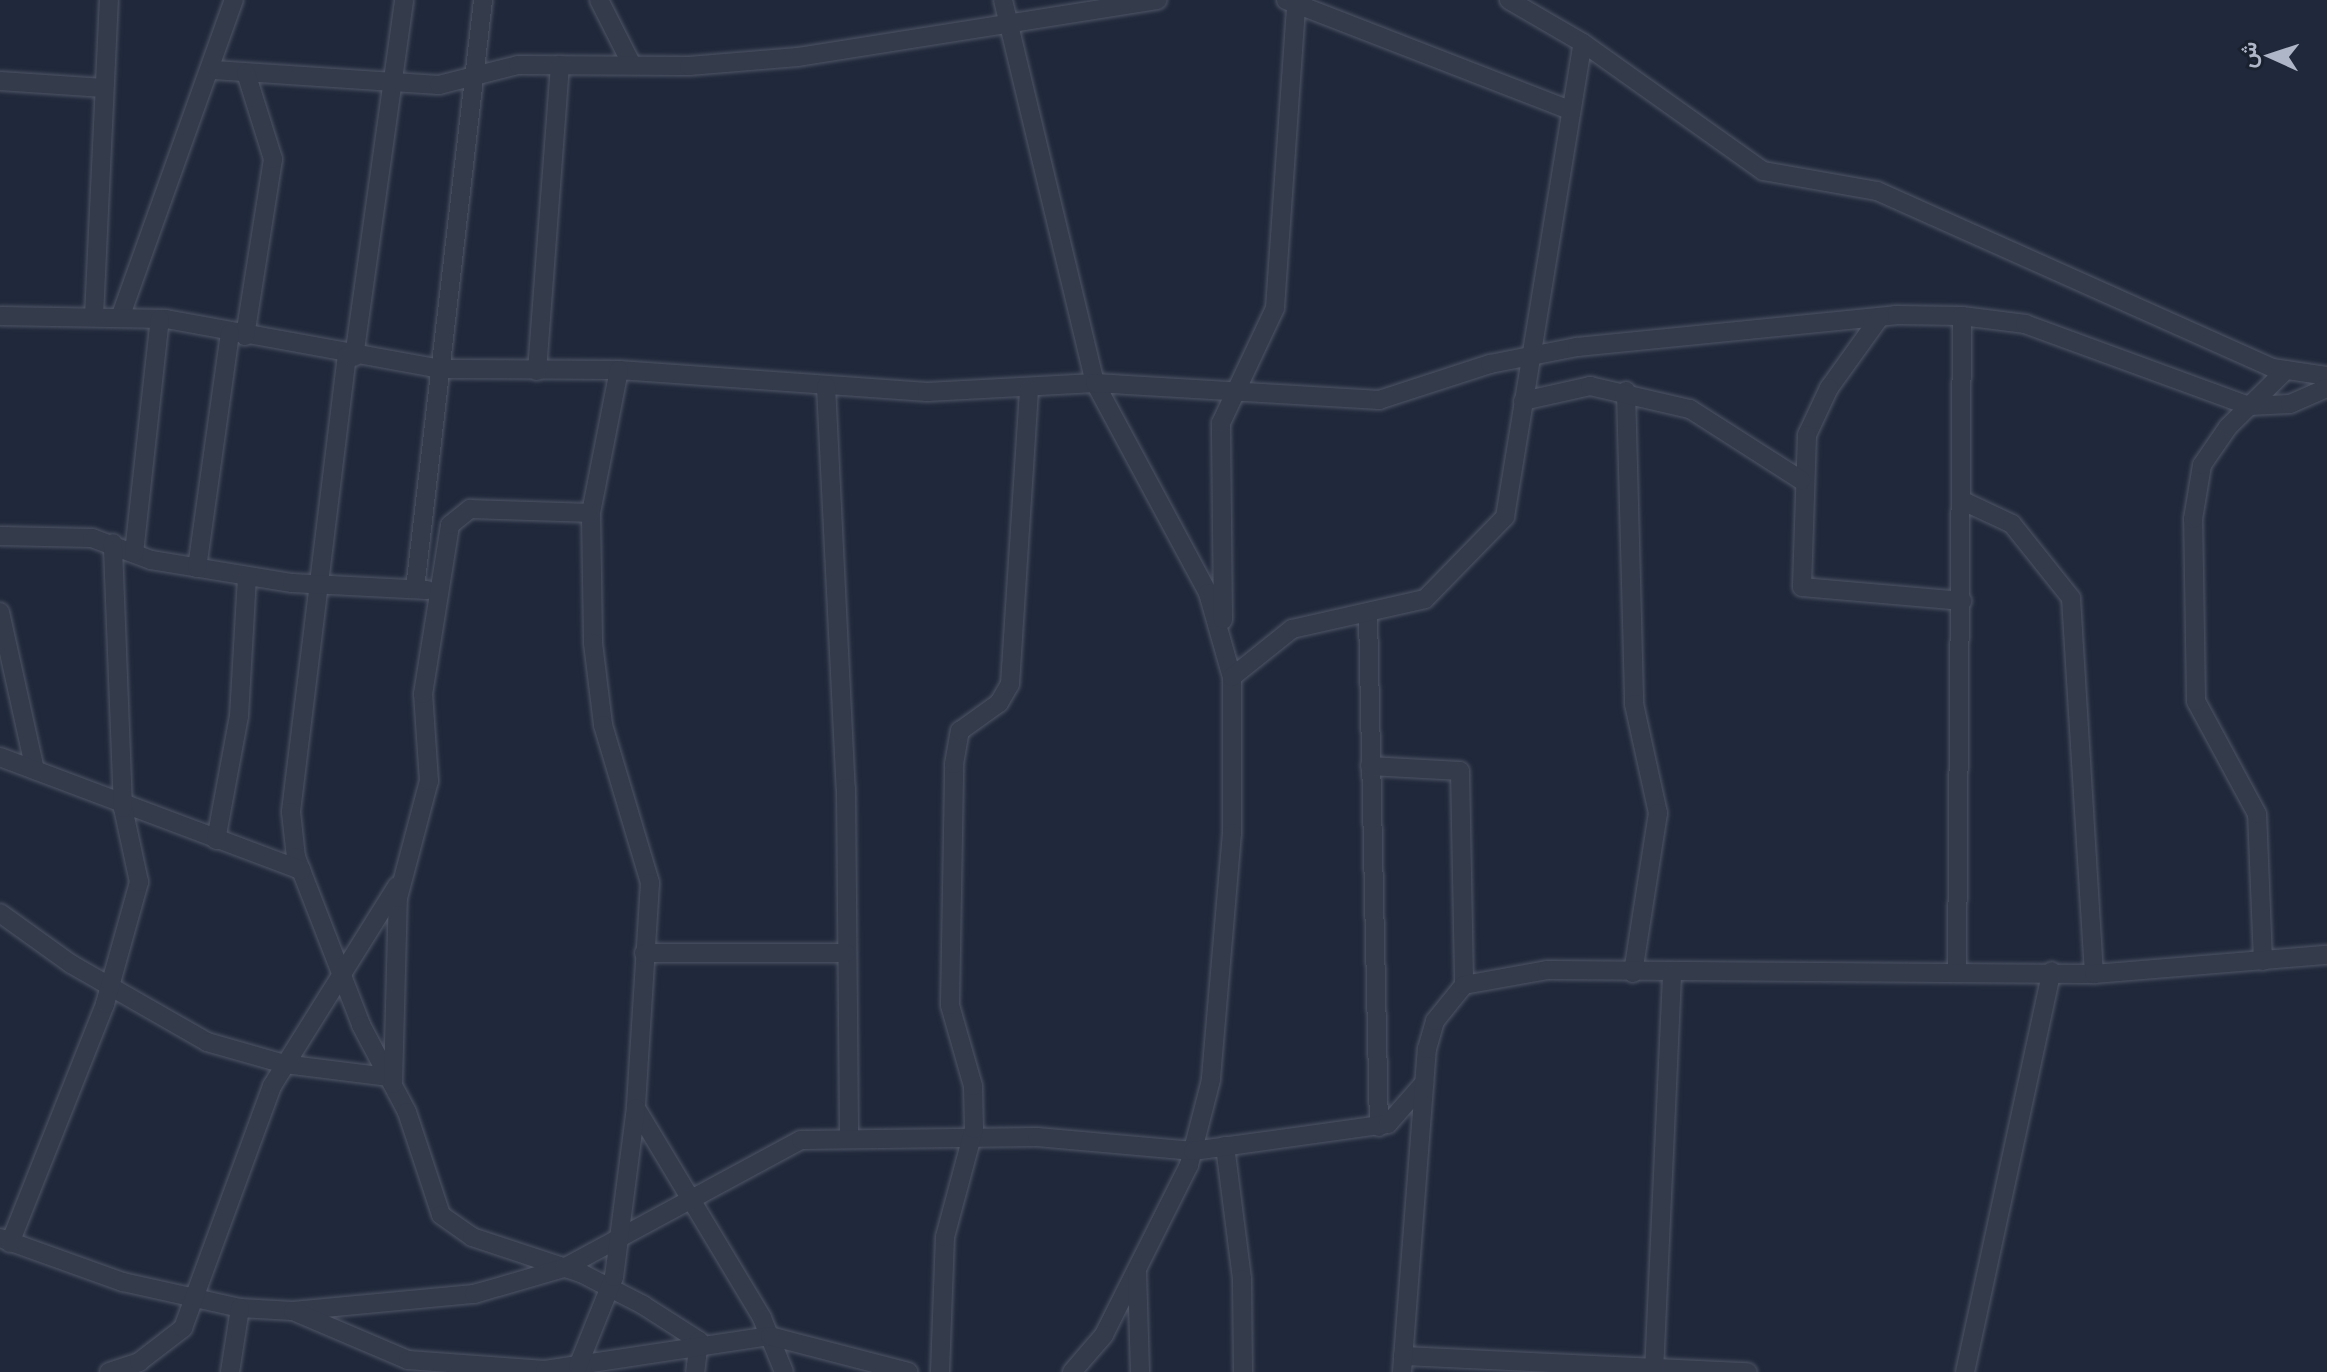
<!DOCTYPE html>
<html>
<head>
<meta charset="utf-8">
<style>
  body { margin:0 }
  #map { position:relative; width:2327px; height:1372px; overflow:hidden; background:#20293b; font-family:"Noto Sans",Vazirmatn,sans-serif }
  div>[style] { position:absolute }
  .roads { filter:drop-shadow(0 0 2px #4f5666) drop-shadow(0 0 2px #4f5666) }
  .minor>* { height:18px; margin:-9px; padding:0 9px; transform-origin:9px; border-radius:9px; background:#343b4b }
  span { translate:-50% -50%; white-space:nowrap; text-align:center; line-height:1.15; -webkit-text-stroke:7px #19212f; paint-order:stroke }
  .north { position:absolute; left:2231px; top:16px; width:80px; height:80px; -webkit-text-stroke:6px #19212f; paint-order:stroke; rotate:273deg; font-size:22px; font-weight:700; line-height:32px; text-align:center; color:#afb6c7 }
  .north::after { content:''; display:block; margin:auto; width:28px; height:36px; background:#afb6c7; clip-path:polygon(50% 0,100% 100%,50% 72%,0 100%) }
</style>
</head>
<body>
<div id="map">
  <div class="roads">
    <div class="minor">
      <div style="left:599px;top:0;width:71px;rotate:63.1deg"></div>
      <div style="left:1003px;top:0;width:394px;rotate:76.5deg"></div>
      <div style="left:1095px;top:383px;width:238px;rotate:61.7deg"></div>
      <div style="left:1208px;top:593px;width:87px;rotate:74.1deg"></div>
      <div style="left:1232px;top:677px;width:156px;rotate:90deg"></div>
      <div style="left:1232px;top:833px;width:248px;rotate:94.9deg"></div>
      <div style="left:1211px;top:1080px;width:88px;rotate:104.5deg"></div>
      <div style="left:1189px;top:1165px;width:190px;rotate:116.6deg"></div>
      <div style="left:1104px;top:1335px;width:49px;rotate:130.9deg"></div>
      <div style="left:1286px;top:0;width:301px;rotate:21.2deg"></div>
      <div style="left:1509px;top:0;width:86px;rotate:30.2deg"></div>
      <div style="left:1583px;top:43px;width:221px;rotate:35.4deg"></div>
      <div style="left:1763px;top:171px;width:116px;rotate:10deg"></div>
      <div style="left:1877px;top:191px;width:434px;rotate:24.1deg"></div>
      <div style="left:2273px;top:368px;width:55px;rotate:8.4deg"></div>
      <div style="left:214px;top:70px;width:225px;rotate:3.8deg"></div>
      <div style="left:439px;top:85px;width:81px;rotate:-14.2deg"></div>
      <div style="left:518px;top:65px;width:171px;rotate:0.3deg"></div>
      <div style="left:689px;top:66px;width:109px;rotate:-4.7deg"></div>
      <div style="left:798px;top:57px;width:364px;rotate:-9deg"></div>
      <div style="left:0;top:81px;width:104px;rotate:3.9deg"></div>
      <div style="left:121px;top:315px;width:335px;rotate:-70.3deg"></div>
      <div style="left:0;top:316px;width:166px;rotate:1deg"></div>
      <div style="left:166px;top:319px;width:280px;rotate:10.3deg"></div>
      <div style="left:441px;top:369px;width:178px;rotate:0.3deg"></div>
      <div style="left:619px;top:370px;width:309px;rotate:4.1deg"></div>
      <div style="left:927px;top:392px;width:168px;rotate:-3.1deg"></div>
      <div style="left:1095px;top:383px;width:285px;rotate:3.4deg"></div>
      <div style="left:1379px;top:400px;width:117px;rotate:-18deg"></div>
      <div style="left:1490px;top:364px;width:89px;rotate:-11.1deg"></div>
      <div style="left:1577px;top:347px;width:320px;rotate:-5.7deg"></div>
      <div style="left:1895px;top:315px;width:67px;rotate:0.9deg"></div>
      <div style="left:1962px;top:316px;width:64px;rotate:7.2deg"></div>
      <div style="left:2025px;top:324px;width:239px;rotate:20.1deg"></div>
      <div style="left:2249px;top:406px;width:41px;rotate:-2.8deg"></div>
      <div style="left:2290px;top:404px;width:40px;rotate:-23.4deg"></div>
      <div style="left:94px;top:316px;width:316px;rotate:-87.3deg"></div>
      <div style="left:1880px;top:317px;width:87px;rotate:125.7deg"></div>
      <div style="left:1829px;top:388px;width:52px;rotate:115.1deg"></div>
      <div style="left:1807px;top:435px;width:152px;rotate:91.9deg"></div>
      <div style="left:1802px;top:587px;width:161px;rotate:5deg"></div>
      <div style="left:245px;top:336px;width:179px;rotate:-81deg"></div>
      <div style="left:273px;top:159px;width:90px;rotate:-107.4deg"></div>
      <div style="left:347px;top:355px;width:460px;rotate:97deg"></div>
      <div style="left:291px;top:812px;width:45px;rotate:83.7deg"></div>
      <div style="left:296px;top:857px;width:180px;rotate:68.8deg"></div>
      <div style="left:361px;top:1025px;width:98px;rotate:62.1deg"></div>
      <div style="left:407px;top:1112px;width:108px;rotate:71.7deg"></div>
      <div style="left:441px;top:1215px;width:38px;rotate:35deg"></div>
      <div style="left:472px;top:1237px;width:115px;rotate:18.3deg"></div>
      <div style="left:581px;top:1273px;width:70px;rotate:27.3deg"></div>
      <div style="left:643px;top:1305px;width:67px;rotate:32.7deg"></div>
      <div style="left:699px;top:1341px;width:31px;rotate:97deg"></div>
      <div style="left:354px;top:357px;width:360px;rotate:-82deg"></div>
      <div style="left:619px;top:370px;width:146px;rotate:101.1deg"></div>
      <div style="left:591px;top:513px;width:130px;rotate:89.1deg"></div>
      <div style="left:593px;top:643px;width:83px;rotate:83deg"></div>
      <div style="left:603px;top:725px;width:165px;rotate:73.4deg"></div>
      <div style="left:650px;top:883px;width:225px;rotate:93.6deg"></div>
      <div style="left:636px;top:1108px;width:245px;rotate:59deg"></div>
      <div style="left:762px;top:1318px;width:58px;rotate:67.8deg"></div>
      <div style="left:537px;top:371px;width:307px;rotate:-85.7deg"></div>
      <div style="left:826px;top:386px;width:402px;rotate:87.2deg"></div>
      <div style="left:846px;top:788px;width:346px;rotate:89.5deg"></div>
      <div style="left:1626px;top:391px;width:313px;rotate:88.5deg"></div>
      <div style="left:1634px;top:704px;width:112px;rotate:77.6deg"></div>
      <div style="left:1658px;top:813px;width:162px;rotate:98.9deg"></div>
      <div style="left:1523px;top:401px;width:69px;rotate:-12.6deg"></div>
      <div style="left:1590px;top:386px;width:103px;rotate:13deg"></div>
      <div style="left:1690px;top:409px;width:132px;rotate:32.6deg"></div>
      <div style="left:1963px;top:501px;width:54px;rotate:25.1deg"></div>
      <div style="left:2012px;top:524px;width:95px;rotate:51.4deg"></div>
      <div style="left:2071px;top:598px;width:377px;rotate:86.5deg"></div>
      <div style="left:0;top:536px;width:92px;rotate:1.2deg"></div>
      <div style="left:92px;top:538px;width:63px;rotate:20.4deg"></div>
      <div style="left:151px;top:560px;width:143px;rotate:9.3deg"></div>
      <div style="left:292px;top:583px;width:135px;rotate:3deg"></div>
      <div style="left:134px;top:553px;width:235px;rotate:-83.7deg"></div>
      <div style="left:197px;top:568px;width:237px;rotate:-82deg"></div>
      <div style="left:415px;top:589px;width:593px;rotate:-83.41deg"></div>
      <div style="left:0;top:612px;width:162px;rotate:77.5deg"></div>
      <div style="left:1368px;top:615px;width:512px;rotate:88.77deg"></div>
      <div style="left:1223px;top:620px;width:197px;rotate:-90.6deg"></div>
      <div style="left:1221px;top:423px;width:127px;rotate:-64.8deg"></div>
      <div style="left:1275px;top:308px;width:305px;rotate:-86deg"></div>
      <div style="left:1232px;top:677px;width:77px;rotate:-38.7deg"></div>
      <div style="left:1292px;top:629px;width:136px;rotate:-12.7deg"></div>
      <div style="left:1425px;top:599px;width:115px;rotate:-45.7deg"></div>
      <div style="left:1505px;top:517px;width:480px;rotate:-80.7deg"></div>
      <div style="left:0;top:757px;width:322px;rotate:20.6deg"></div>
      <div style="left:1370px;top:766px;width:90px;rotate:3.2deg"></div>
      <div style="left:1460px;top:771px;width:214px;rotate:88.9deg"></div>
      <div style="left:216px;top:840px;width:126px;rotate:-79.5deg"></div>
      <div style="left:239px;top:716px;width:140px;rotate:-86.7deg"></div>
      <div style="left:0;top:913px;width:87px;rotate:35.7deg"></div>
      <div style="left:71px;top:964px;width:157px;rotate:29.8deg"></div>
      <div style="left:207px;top:1042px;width:80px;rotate:15.9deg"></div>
      <div style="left:284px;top:1064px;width:105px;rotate:7.1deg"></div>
      <div style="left:644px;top:953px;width:202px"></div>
      <div style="left:2263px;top:961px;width:147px;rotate:-92.3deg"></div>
      <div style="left:2257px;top:814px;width:128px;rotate:-118.4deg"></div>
      <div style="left:2196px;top:701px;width:182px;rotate:-90.9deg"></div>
      <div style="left:2193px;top:519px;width:55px;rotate:-80.5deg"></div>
      <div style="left:2202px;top:465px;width:46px;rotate:-55.6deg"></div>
      <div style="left:2228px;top:427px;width:81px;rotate:-44.5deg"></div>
      <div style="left:1957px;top:969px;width:653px;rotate:-89.56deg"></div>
      <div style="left:393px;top:1084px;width:186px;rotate:-88.5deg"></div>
      <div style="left:398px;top:898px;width:121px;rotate:-75.2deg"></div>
      <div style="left:429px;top:781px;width:87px;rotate:-93.9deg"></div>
      <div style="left:423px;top:694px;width:171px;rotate:-80.9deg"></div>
      <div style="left:450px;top:525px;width:26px;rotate:-39deg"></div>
      <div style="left:470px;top:509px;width:121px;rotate:1.9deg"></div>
      <div style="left:1225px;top:1146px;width:134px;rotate:82.7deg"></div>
      <div style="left:1242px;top:1279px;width:93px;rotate:89.4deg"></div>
      <div style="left:0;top:1238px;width:131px;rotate:19.7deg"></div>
      <div style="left:123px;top:1282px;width:120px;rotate:12.5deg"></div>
      <div style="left:240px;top:1308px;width:53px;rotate:3.2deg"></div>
      <div style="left:293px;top:1311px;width:182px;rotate:-5.4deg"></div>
      <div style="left:474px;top:1294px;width:94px;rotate:-16.1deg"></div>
      <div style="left:564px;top:1268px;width:269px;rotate:-28.4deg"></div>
      <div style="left:801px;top:1140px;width:236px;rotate:-0.7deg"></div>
      <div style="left:1037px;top:1137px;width:157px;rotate:5.1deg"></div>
      <div style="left:1193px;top:1151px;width:197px;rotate:-7.9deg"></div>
      <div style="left:1388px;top:1124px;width:55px;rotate:-48.7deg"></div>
      <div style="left:10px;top:1243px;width:257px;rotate:-68.3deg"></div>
      <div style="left:105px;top:1004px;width:127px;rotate:-74.4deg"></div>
      <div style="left:139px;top:882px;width:76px;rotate:-102.2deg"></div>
      <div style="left:123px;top:808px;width:265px;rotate:-92.2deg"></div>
      <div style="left:1137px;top:1271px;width:101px;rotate:88.3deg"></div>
      <div style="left:293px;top:1311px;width:125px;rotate:23.1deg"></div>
      <div style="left:408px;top:1360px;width:137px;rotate:4.2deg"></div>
      <div style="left:545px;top:1370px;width:228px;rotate:-8.6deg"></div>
      <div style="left:770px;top:1336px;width:143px;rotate:14.6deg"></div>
      <div style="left:1403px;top:1356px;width:345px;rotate:2.7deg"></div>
      <div style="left:578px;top:1366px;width:96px;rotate:-68deg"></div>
      <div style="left:614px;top:1277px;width:170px;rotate:-82.6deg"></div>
      <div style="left:109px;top:1372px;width:32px;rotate:-18deg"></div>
      <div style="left:139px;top:1362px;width:56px;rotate:-37.7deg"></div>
      <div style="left:183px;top:1328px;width:258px;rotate:-69.8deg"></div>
      <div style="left:272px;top:1086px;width:236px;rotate:-58deg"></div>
      <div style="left:230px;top:1372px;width:65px;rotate:-81.1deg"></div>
      <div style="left:940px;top:1372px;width:135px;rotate:-87.9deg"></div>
      <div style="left:945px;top:1237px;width:112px;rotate:-75deg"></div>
      <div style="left:974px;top:1129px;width:43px;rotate:-91.3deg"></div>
      <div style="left:973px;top:1086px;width:84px;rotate:-105.9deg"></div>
      <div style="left:950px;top:1005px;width:241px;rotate:-89deg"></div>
      <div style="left:954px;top:764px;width:34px;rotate:-80deg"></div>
      <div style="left:960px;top:731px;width:48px;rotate:-35.7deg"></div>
      <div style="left:999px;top:703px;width:22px;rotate:-60deg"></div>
      <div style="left:1010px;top:684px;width:296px;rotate:-86.3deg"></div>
      <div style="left:1402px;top:1372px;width:324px;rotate:-85.6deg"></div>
      <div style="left:1427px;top:1049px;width:29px;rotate:-74deg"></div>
      <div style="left:1435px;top:1021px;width:46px;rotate:-51.1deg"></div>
      <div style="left:1464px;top:985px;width:84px;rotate:-10.2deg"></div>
      <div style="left:1547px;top:970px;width:547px;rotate:0.42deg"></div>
      <div style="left:2094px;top:974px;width:234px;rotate:-4.7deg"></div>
      <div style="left:1654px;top:1372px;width:398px;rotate:-87.4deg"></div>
      <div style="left:1965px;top:1372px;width:410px;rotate:-77.8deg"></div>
    </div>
  </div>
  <div class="north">ش</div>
</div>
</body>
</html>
